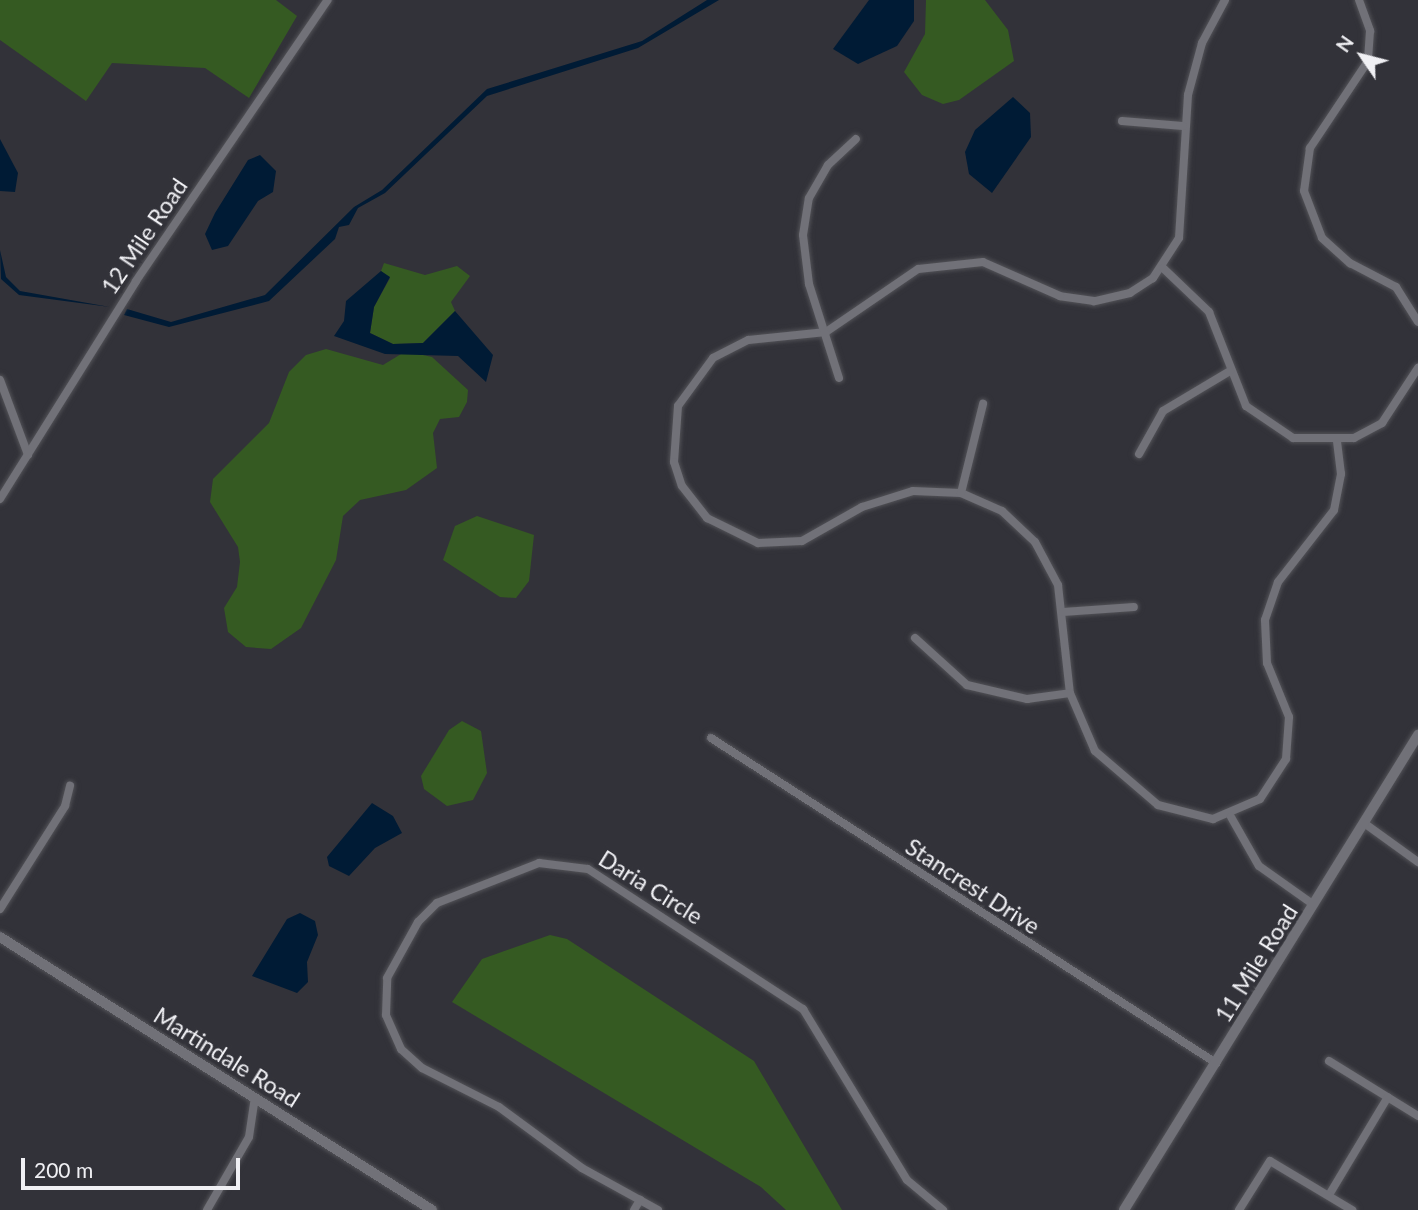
<!DOCTYPE html>
<html>
<head>
<meta charset="utf-8">
<style>
  body { margin:0 }
  #map { position:relative; width:1418px; height:1210px; overflow:hidden; background:#323239; font-family:Lato,sans-serif }
  div>[style] { position:absolute }
  .green>* { inset:0; background:#355a22 }
  .water>* { inset:0; background:#001b35 }
  .roads { filter:drop-shadow(0 0 2px #525257) drop-shadow(0 0 2px #525257) }
  .minor>* { height:8px; margin:-4px; padding:0 4px; transform-origin:4px; border-radius:4px; background:#717178 }
  .tertiary>* { height:10px; margin:-5px; padding:0 5px; transform-origin:5px; border-radius:5px; background:#717178 }
  span { translate:-50% -50%; white-space:nowrap; text-align:center; line-height:1.15; -webkit-text-stroke:7px #323239; paint-order:stroke }
  .street-label { font-size:23px; color:#f0f0f4 }
  .north { position:absolute; left:1327px; top:21px; width:70px; height:70px; -webkit-text-stroke:5px #323239; paint-order:stroke; rotate:305deg; font-size:19px; font-weight:700; line-height:28px; text-align:center; color:#f0f0f4 }
  .north::after { content:''; display:block; margin:auto; width:24px; height:32px; background:#f0f0f4; clip-path:polygon(50% 0,100% 100%,50% 72%,0 100%) }
  .scale { position:absolute; left:21px; top:1158px; width:219px; height:32px; box-sizing:border-box; border:4px solid #f0f0f4; border-top:0; padding-left:9px; font-size:21px; line-height:24px; white-space:nowrap; color:#f0f0f4; -webkit-text-stroke:5px #323239; paint-order:stroke }
</style>
</head>
<body>
<div id="map">
  <div class="green">
    <div style="clip-path:polygon(0 0,276px 0,297px 16px,249px 98px,205px 68px,112px 63px,86px 101px,0 40px)"></div>
    <div style="clip-path:polygon(926px 0,985px 0,1008px 30px,1014px 61px,959px 100px,943px 104px,922px 95px,904px 72px,925px 34px)"></div>
    <div style="clip-path:polygon(384px 263px,425px 275px,457px 266px,470px 276px,451px 302px,455px 311px,423px 343px,393px 344px,370px 333px,374px 307px,390px 278px,381px 271px)"></div>
    <div style="clip-path:polygon(326px 349px,383px 365px,406px 351px,432px 357px,468px 390px,467px 402px,459px 417px,440px 419px,433px 433px,437px 468px,406px 490px,360px 500px,343px 516px,336px 560px,301px 628px,271px 649px,246px 647px,228px 632px,224px 608px,237px 587px,240px 562px,238px 547px,210px 502px,213px 479px,269px 423px,289px 372px,306px 355px)"></div>
    <div style="clip-path:polygon(477px 516px,534px 535px,529px 581px,516px 598px,500px 597px,443px 560px,455px 526px)"></div>
    <div style="clip-path:polygon(462px 721px,481px 731px,487px 773px,473px 800px,447px 806px,424px 789px,421px 776px,449px 730px)"></div>
    <div style="clip-path:polygon(550px 935px,567px 939px,754px 1061px,842px 1210px,786px 1210px,761px 1187px,452px 1002px,482px 959px)"></div>
  </div>
  <div class="water">
    <div style="clip-path:polygon(707px 0,719px 0,638px 48px,487px 96px,385px 193px,358px 208px,349px 225px,339px 227px,335px 239px,269px 301px,169px 327px,124px 315px,127px 309px,171px 322px,265px 295px,354px 207px,382px 190px,487px 89px,642px 41px)"></div>
    <div style="clip-path:polygon(869px 0,914px 0,914px 21px,897px 46px,858px 64px,833px 49px)"></div>
    <div style="clip-path:polygon(1013px 97px,1030px 113px,1031px 137px,992px 193px,969px 174px,965px 152px,975px 130px)"></div>
    <div style="clip-path:polygon(0 139px,18px 173px,15px 192px,0 191px)"></div>
    <div style="clip-path:polygon(260px 155px,276px 171px,273px 192px,258px 201px,228px 246px,212px 250px,205px 234px,215px 213px,248px 160px)"></div>
    <div style="clip-path:polygon(0 250px,6px 277px,20px 291px,110px 307px,19px 295px,1px 279px)"></div>
    <div style="clip-path:polygon(381px 271px,390px 277px,374px 307px,370px 333px,393px 344px,423px 343px,455px 311px,493px 355px,486px 382px,458px 356px,385px 354px,334px 336px,344px 321px,346px 301px)"></div>
    <div style="clip-path:polygon(372px 803px,393px 816px,402px 833px,375px 848px,349px 876px,329px 866px,327px 857px)"></div>
    <div style="clip-path:polygon(300px 913px,315px 921px,318px 935px,307px 962px,308px 982px,297px 993px,252px 976px,287px 919px)"></div>
  </div>
  <div class="roads">
    <div class="minor">
      <div style="left:1225px;top:0;width:49px;rotate:118.1deg"></div>
      <div style="left:1202px;top:43px;width:54px;rotate:105.1deg"></div>
      <div style="left:1188px;top:95px;width:143px;rotate:93.6deg"></div>
      <div style="left:1179px;top:238px;width:48px;rotate:123deg"></div>
      <div style="left:1153px;top:278px;width:27px;rotate:147deg"></div>
      <div style="left:1130px;top:293px;width:37px;rotate:167deg"></div>
      <div style="left:1094px;top:301px;width:34px;rotate:-172deg"></div>
      <div style="left:1060px;top:296px;width:84px;rotate:-156.2deg"></div>
      <div style="left:983px;top:262px;width:65px;rotate:173.9deg"></div>
      <div style="left:918px;top:269px;width:112px;rotate:145.6deg"></div>
      <div style="left:826px;top:332px;width:78px;rotate:174.1deg"></div>
      <div style="left:748px;top:340px;width:39px;rotate:153deg"></div>
      <div style="left:713px;top:358px;width:59px;rotate:126.1deg"></div>
      <div style="left:678px;top:406px;width:56px;rotate:94.1deg"></div>
      <div style="left:674px;top:462px;width:25px;rotate:72deg"></div>
      <div style="left:682px;top:486px;width:41px;rotate:52deg"></div>
      <div style="left:707px;top:518px;width:57px;rotate:26.1deg"></div>
      <div style="left:758px;top:543px;width:44px;rotate:-2.6deg"></div>
      <div style="left:802px;top:541px;width:69px;rotate:-29.5deg"></div>
      <div style="left:862px;top:507px;width:53px;rotate:-17.4deg"></div>
      <div style="left:913px;top:491px;width:48px;rotate:2.4deg"></div>
      <div style="left:961px;top:493px;width:45px;rotate:23.7deg"></div>
      <div style="left:1002px;top:511px;width:45px;rotate:43.2deg"></div>
      <div style="left:1035px;top:542px;width:49px;rotate:61.9deg"></div>
      <div style="left:1058px;top:585px;width:109px;rotate:83.7deg"></div>
      <div style="left:1070px;top:693px;width:63px;rotate:66.7deg"></div>
      <div style="left:1095px;top:751px;width:83px;rotate:40.6deg"></div>
      <div style="left:1158px;top:805px;width:57px;rotate:14.3deg"></div>
      <div style="left:1213px;top:819px;width:51px;rotate:-23.1deg"></div>
      <div style="left:1260px;top:799px;width:48px;rotate:-57deg"></div>
      <div style="left:1286px;top:759px;width:42px;rotate:-85.9deg"></div>
      <div style="left:1289px;top:717px;width:58px;rotate:-112.2deg"></div>
      <div style="left:1267px;top:663px;width:43px;rotate:-92.7deg"></div>
      <div style="left:1265px;top:620px;width:40px;rotate:-71.1deg"></div>
      <div style="left:1278px;top:582px;width:91px;rotate:-52.1deg"></div>
      <div style="left:1334px;top:510px;width:37px;rotate:-79deg"></div>
      <div style="left:1341px;top:474px;width:33px;rotate:-97deg"></div>
      <div style="left:1359px;top:0;width:33px;rotate:70deg"></div>
      <div style="left:1370px;top:31px;width:30px;rotate:94deg"></div>
      <div style="left:1368px;top:61px;width:105px;rotate:123.7deg"></div>
      <div style="left:1310px;top:148px;width:43px;rotate:97.9deg"></div>
      <div style="left:1304px;top:191px;width:50px;rotate:69deg"></div>
      <div style="left:1322px;top:238px;width:38px;rotate:42deg"></div>
      <div style="left:1350px;top:263px;width:52px;rotate:27.6deg"></div>
      <div style="left:1396px;top:287px;width:41px;rotate:57.8deg"></div>
      <div style="left:1122px;top:121px;width:61px;rotate:4.7deg"></div>
      <div style="left:1163px;top:268px;width:64px;rotate:43.7deg"></div>
      <div style="left:1209px;top:312px;width:101px;rotate:68.5deg"></div>
      <div style="left:1246px;top:406px;width:57px;rotate:34.2deg"></div>
      <div style="left:1293px;top:438px;width:61px"></div>
      <div style="left:1354px;top:438px;width:32px;rotate:-28deg"></div>
      <div style="left:1382px;top:423px;width:66px;rotate:-56.8deg"></div>
      <div style="left:839px;top:378px;width:99px;rotate:-107.7deg"></div>
      <div style="left:809px;top:284px;width:49px;rotate:-97deg"></div>
      <div style="left:803px;top:235px;width:37px;rotate:-81deg"></div>
      <div style="left:809px;top:198px;width:38px;rotate:-60deg"></div>
      <div style="left:828px;top:165px;width:38px;rotate:-43deg"></div>
      <div style="left:0;top:380px;width:80px;rotate:69.5deg"></div>
      <div style="left:1139px;top:454px;width:49px;rotate:-60.8deg"></div>
      <div style="left:1163px;top:411px;width:78px;rotate:-30.8deg"></div>
      <div style="left:961px;top:493px;width:92px;rotate:-76.1deg"></div>
      <div style="left:0;top:499px;width:257px;rotate:-58deg"></div>
      <div style="left:136px;top:281px;width:340px;rotate:-55.7deg"></div>
      <div style="left:1063px;top:612px;width:71px;rotate:-4deg"></div>
      <div style="left:915px;top:638px;width:70px;rotate:42.1deg"></div>
      <div style="left:967px;top:685px;width:62px;rotate:13.1deg"></div>
      <div style="left:1027px;top:699px;width:43px;rotate:-7.9deg"></div>
      <div style="left:711px;top:738px;width:601px;rotate:32.76deg"></div>
      <div style="left:1231px;top:817px;width:56px;rotate:60.3deg"></div>
      <div style="left:1259px;top:866px;width:67px;rotate:35.3deg"></div>
      <div style="left:1364px;top:823px;width:67px;rotate:35.8deg"></div>
      <div style="left:0;top:909px;width:122px;rotate:-57.7deg"></div>
      <div style="left:65px;top:806px;width:21px;rotate:-76deg"></div>
      <div style="left:1329px;top:1061px;width:105px;rotate:31.7deg"></div>
      <div style="left:1329px;top:1195px;width:114px;rotate:-59deg"></div>
      <div style="left:207px;top:1210px;width:84px;rotate:-60.1deg"></div>
      <div style="left:249px;top:1137px;width:40px;rotate:-81.5deg"></div>
      <div style="left:634px;top:1210px;width:12px;rotate:-59deg"></div>
      <div style="left:658px;top:1210px;width:87px;rotate:-151.1deg"></div>
      <div style="left:582px;top:1168px;width:103px;rotate:-143.7deg"></div>
      <div style="left:499px;top:1107px;width:86px;rotate:-153.1deg"></div>
      <div style="left:422px;top:1068px;width:28px;rotate:-138deg"></div>
      <div style="left:401px;top:1049px;width:37px;rotate:-114deg"></div>
      <div style="left:386px;top:1015px;width:37px;rotate:-88deg"></div>
      <div style="left:387px;top:978px;width:64px;rotate:-61deg"></div>
      <div style="left:418px;top:922px;width:27px;rotate:-45deg"></div>
      <div style="left:437px;top:903px;width:110px;rotate:-21.4deg"></div>
      <div style="left:539px;top:863px;width:49px;rotate:7deg"></div>
      <div style="left:588px;top:869px;width:257px;rotate:33.1deg"></div>
      <div style="left:803px;top:1009px;width:200px;rotate:58.7deg"></div>
      <div style="left:907px;top:1180px;width:47px;rotate:39.8deg"></div>
      <div style="left:1239px;top:1210px;width:58px;rotate:-57.7deg"></div>
      <div style="left:1270px;top:1161px;width:96px;rotate:30.9deg"></div>
    </div>
    <div class="tertiary">
      <div style="left:0;top:937px;width:511px;rotate:32.29deg"></div>
      <div style="left:1124px;top:1210px;width:559px;rotate:-58.24deg"></div>
    </div>
  </div>
  <div class="street-label">
    <span style="left:144px;top:236px;rotate:-56deg">12 Mile Road</span>
    <span style="left:973px;top:886px;rotate:33deg">Stancrest Drive</span>
    <span style="left:651px;top:887px;rotate:32deg">Daria Circle</span>
    <span style="left:1256px;top:963px;rotate:-58deg">11 Mile Road</span>
    <span style="left:227px;top:1057px;rotate:32deg">Martindale Road</span>
  </div>
  <div class="north">N</div>
  <div class="scale">200 m</div>
</div>
</body>
</html>
